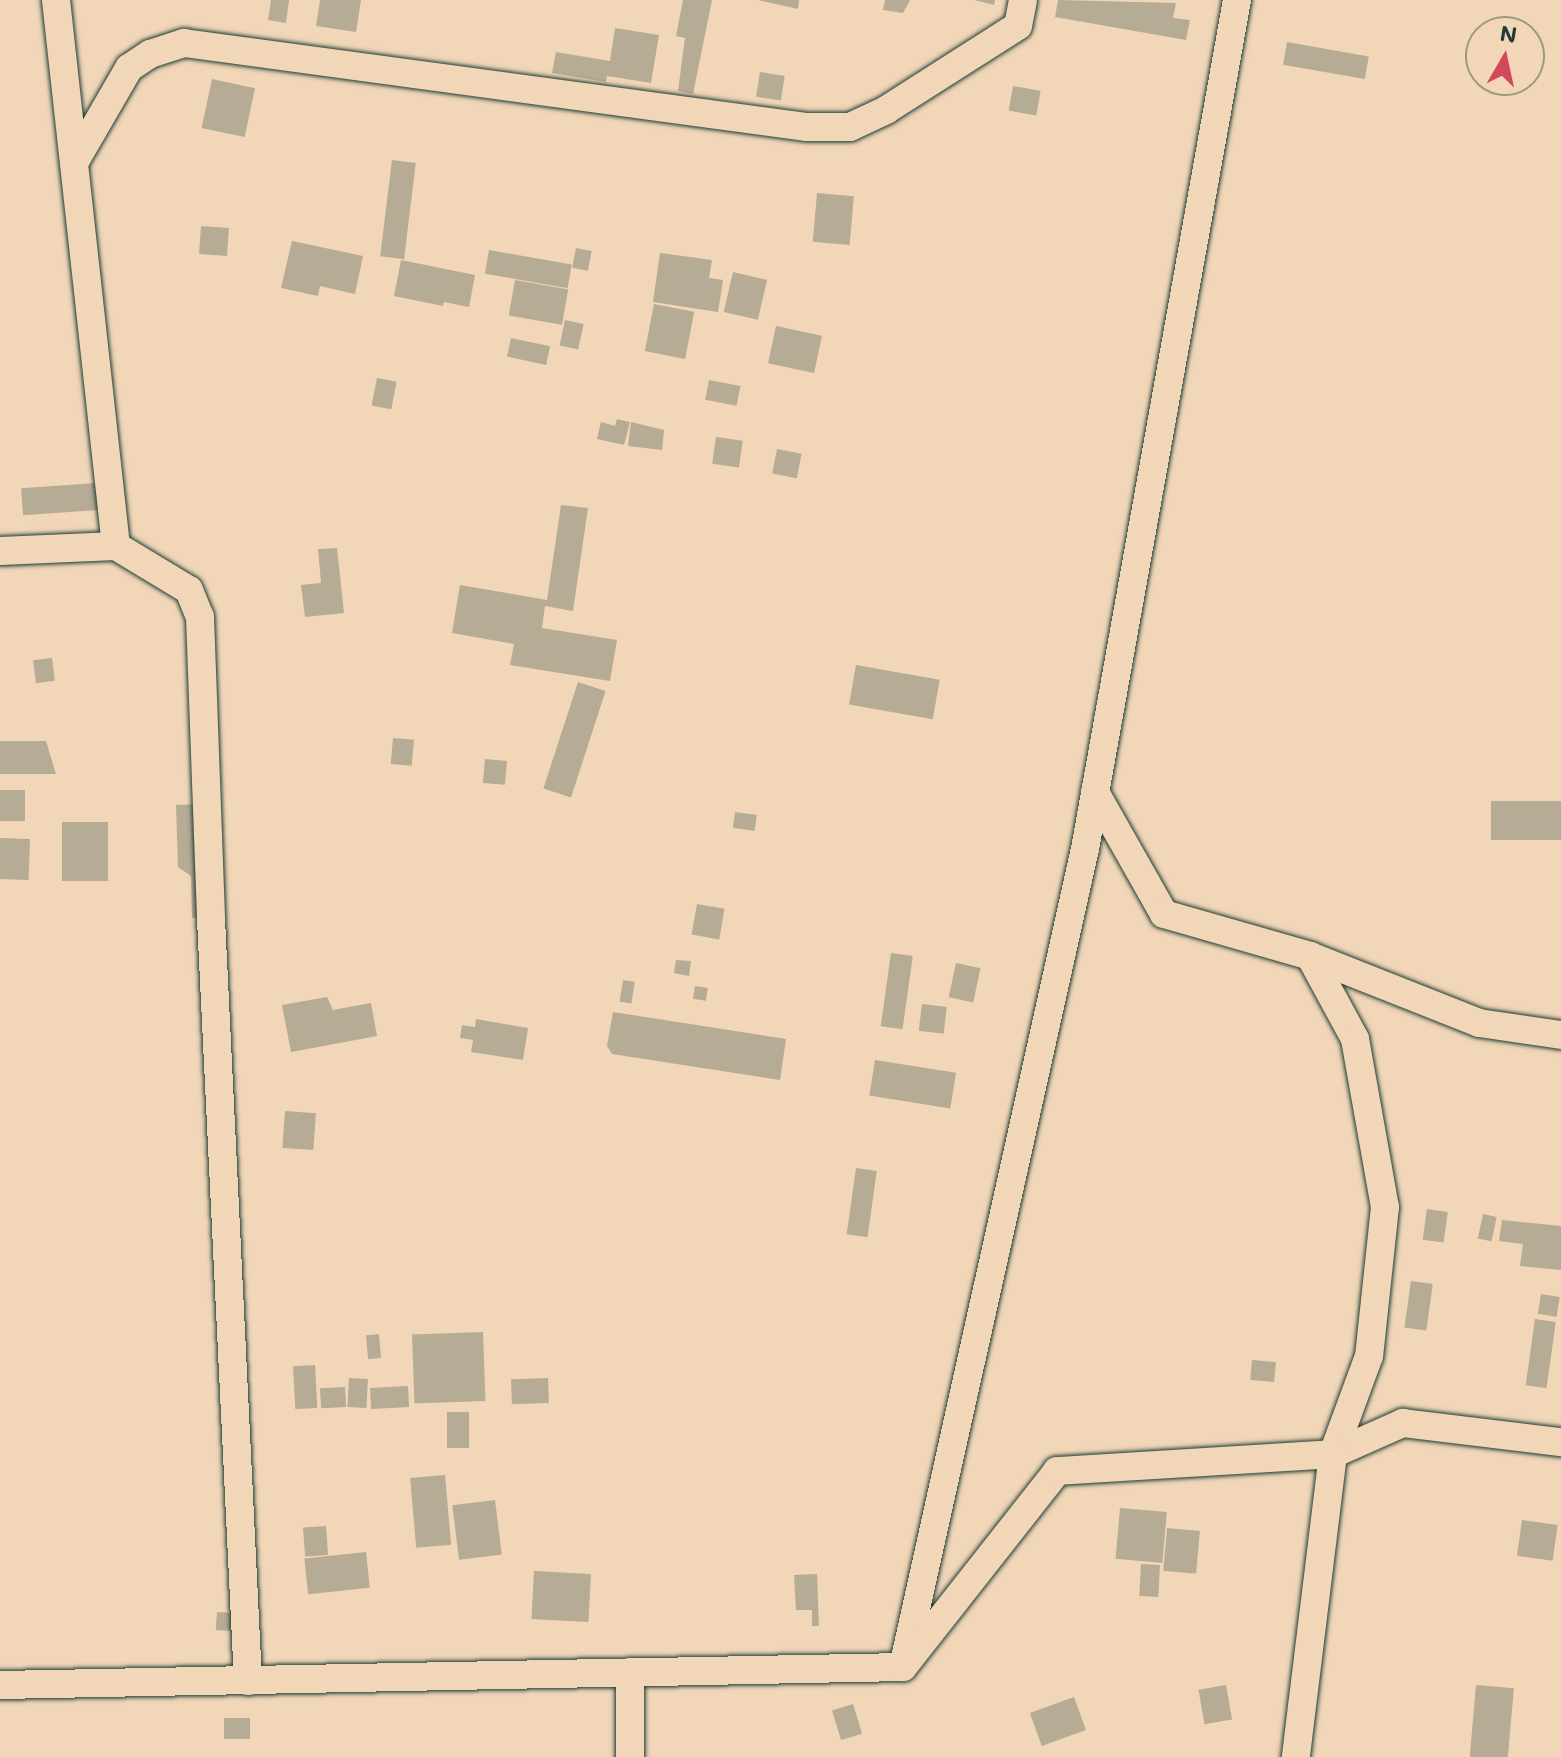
<!DOCTYPE html>
<html>
<head>
<meta charset="utf-8">
<style>
  body { margin:0 }
  #map { position:relative; width:1561px; height:1757px; overflow:hidden; background:#f1d6b8; font-family:Mali,sans-serif }
  div>[style] { position:absolute }
  .building>* { inset:0; background:#b6ab94; transform-origin:0 0 }
  .roads { filter:drop-shadow(0 0 2px #1f3d34) drop-shadow(0 0 2px #1f3d34) }
  .minor>* { height:28px; margin:-14px; padding:0 14px; transform-origin:14px; border-radius:14px; background:#f1d6b8 }
  span { translate:-50% -50%; white-space:nowrap; text-align:center; line-height:1.15; -webkit-text-stroke:8px #f1d6b8; paint-order:stroke }
  .north { position:absolute; left:1465px; top:16px; width:80px; height:80px; box-sizing:border-box; background:#f1d6b8; border:2px solid #9d9983; border-radius:50%; rotate:9deg; font-size:22px; font-weight:700; line-height:32px; text-align:center; color:#1f3d34 }
  .north::after { content:''; display:block; margin:auto; width:28px; height:36px; background:#d1495b; clip-path:polygon(50% 0,100% 100%,50% 72%,0 100%) }
</style>
</head>
<body>
<div id="map">
  <div class="building">
    <div style="clip-path:polygon(271px 0,289px 0,286px 23px,268px 20px)"></div>
    <div style="clip-path:polygon(320px 0,361px 0,356px 32px,316px 26px)"></div>
    <div style="clip-path:polygon(683px 0,712px 0,693px 94px,678px 91px,685px 38px,676px 36px)"></div>
    <div style="clip-path:polygon(758px 0,799px 0,798px 9px)"></div>
    <div style="clip-path:polygon(885px 0,910px 0,903px 13px,883px 10px)"></div>
    <div style="clip-path:polygon(974px 0,995px 0,994px 5px)"></div>
    <div style="clip-path:polygon(1058px 0,1176px 3px,1173px 18px,1190px 20px,1186px 40px,1055px 17px)"></div>
    <div style="clip-path:polygon(615px 28px,659px 35px,651px 83px,607px 76px,606px 82px,552px 73px,556px 52px,610px 61px)"></div>
    <div style="left:1287px;top:42px;width:83px;height:23px;rotate:10deg"></div>
    <div style="left:760px;top:72px;width:25px;height:25px;rotate:9deg"></div>
    <div style="left:212px;top:79px;width:44px;height:50px;rotate:12deg"></div>
    <div style="left:1013px;top:86px;width:28px;height:25px;rotate:10deg"></div>
    <div style="left:392px;top:160px;width:24px;height:97px;rotate:7deg"></div>
    <div style="left:817px;top:193px;width:37px;height:49px;rotate:5deg"></div>
    <div style="left:201px;top:226px;width:28px;height:28px;rotate:4deg"></div>
    <div style="clip-path:polygon(292px 241px,363px 256px,355px 294px,320px 286px,318px 296px,281px 288px)"></div>
    <div style="left:576px;top:248px;width:16px;height:20px;rotate:11deg"></div>
    <div style="left:489px;top:250px;width:84px;height:24px;rotate:10deg"></div>
    <div style="clip-path:polygon(660px 253px,712px 260px,709px 278px,723px 280px,718px 312px,653px 302px)"></div>
    <div style="clip-path:polygon(401px 260px,475px 275px,469px 307px,444px 302px,443px 306px,394px 296px)"></div>
    <div style="left:733px;top:272px;width:35px;height:41px;rotate:13deg"></div>
    <div style="left:515px;top:280px;width:54px;height:36px;rotate:10deg"></div>
    <div style="left:654px;top:304px;width:41px;height:48px;rotate:11deg"></div>
    <div style="left:565px;top:320px;width:19px;height:26px;rotate:12deg"></div>
    <div style="left:776px;top:326px;width:47px;height:38px;rotate:12deg"></div>
    <div style="left:511px;top:338px;width:40px;height:19px;rotate:12deg"></div>
    <div style="left:377px;top:378px;width:20px;height:28px;rotate:11deg"></div>
    <div style="left:709px;top:380px;width:32px;height:20px;rotate:11deg"></div>
    <div style="clip-path:polygon(617px 419px,630px 422px,624px 445px,597px 439px,601px 422px,615px 426px)"></div>
    <div style="clip-path:polygon(631px 422px,664px 430px,662px 450px,628px 446px)"></div>
    <div style="left:716px;top:437px;width:27px;height:27px;rotate:8deg"></div>
    <div style="left:777px;top:449px;width:25px;height:25px;rotate:11deg"></div>
    <div style="left:96px;top:483px;width:27px;height:75px;rotate:86deg"></div>
    <div style="clip-path:polygon(561px 505px,588px 508px,573px 611px,545px 606px,542px 628px,617px 640px,610px 681px,510px 665px,514px 644px,452px 633px,460px 585px,547px 600px)"></div>
    <div style="clip-path:polygon(337px 548px,344px 613px,305px 617px,301px 585px,321px 583px,318px 549px)"></div>
    <div style="left:52px;top:658px;width:23px;height:19px;rotate:83deg"></div>
    <div style="left:856px;top:665px;width:85px;height:40px;rotate:10deg"></div>
    <div style="left:578px;top:682px;width:29px;height:112px;rotate:18deg"></div>
    <div style="left:393px;top:738px;width:21px;height:26px;rotate:5deg"></div>
    <div style="clip-path:polygon(0 741px,46px 741px,56px 774px,0 774px)"></div>
    <div style="left:485px;top:759px;width:22px;height:24px;rotate:5deg"></div>
    <div style="left:0;top:790px;width:25px;height:31px"></div>
    <div style="left:1561px;top:801px;width:39px;height:70px;rotate:90deg"></div>
    <div style="clip-path:polygon(203px 804px,207px 917px,192px 918px,191px 876px,178px 867px,176px 805px)"></div>
    <div style="left:735px;top:812px;width:22px;height:16px;rotate:8deg"></div>
    <div style="left:62px;top:822px;width:46px;height:59px"></div>
    <div style="left:0;top:838px;width:30px;height:41px;rotate:2deg"></div>
    <div style="left:697px;top:904px;width:28px;height:31px;rotate:10deg"></div>
    <div style="left:891px;top:953px;width:22px;height:74px;rotate:8deg"></div>
    <div style="clip-path:polygon(676px 960px,691px 961px,689px 976px,674px 973px)"></div>
    <div style="left:956px;top:963px;width:25px;height:35px;rotate:12deg"></div>
    <div style="left:623px;top:980px;width:12px;height:22px;rotate:9deg"></div>
    <div style="left:695px;top:986px;width:13px;height:13px;rotate:9deg"></div>
    <div style="clip-path:polygon(327px 997px,333px 1010px,371px 1003px,377px 1036px,291px 1052px,282px 1005px)"></div>
    <div style="left:922px;top:1004px;width:25px;height:27px;rotate:7deg"></div>
    <div style="clip-path:polygon(613px 1012px,786px 1039px,780px 1080px,612px 1054px,607px 1046px)"></div>
    <div style="clip-path:polygon(476px 1019px,528px 1028px,523px 1060px,471px 1052px,473px 1040px,460px 1038px,462px 1025px,475px 1027px)"></div>
    <div style="left:875px;top:1060px;width:82px;height:36px;rotate:9deg"></div>
    <div style="left:285px;top:1111px;width:31px;height:37px;rotate:4deg"></div>
    <div style="left:856px;top:1168px;width:21px;height:67px;rotate:8deg"></div>
    <div style="left:1427px;top:1209px;width:21px;height:31px;rotate:8deg"></div>
    <div style="left:1483px;top:1214px;width:14px;height:25px;rotate:12deg"></div>
    <div style="clip-path:polygon(1502px 1220px,1561px 1226px,1561px 1270px,1520px 1266px,1523px 1244px,1499px 1241px)"></div>
    <div style="left:1411px;top:1281px;width:22px;height:47px;rotate:8deg"></div>
    <div style="left:1541px;top:1294px;width:19px;height:20px;rotate:9deg"></div>
    <div style="left:1535px;top:1319px;width:21px;height:67px;rotate:8deg"></div>
    <div style="left:483px;top:1332px;width:69px;height:71px;rotate:88deg"></div>
    <div style="left:379px;top:1334px;width:24px;height:13px;rotate:85deg"></div>
    <div style="left:1252px;top:1360px;width:24px;height:20px;rotate:5deg"></div>
    <div style="left:315px;top:1365px;width:43px;height:22px;rotate:87deg"></div>
    <div style="left:349px;top:1378px;width:19px;height:29px;rotate:3deg"></div>
    <div style="left:548px;top:1378px;width:25px;height:37px;rotate:88deg"></div>
    <div style="left:408px;top:1386px;width:21px;height:38px;rotate:87deg"></div>
    <div style="left:345px;top:1387px;width:20px;height:25px;rotate:87deg"></div>
    <div style="left:447px;top:1412px;width:22px;height:36px"></div>
    <div style="left:445px;top:1475px;width:70px;height:35px;rotate:85deg"></div>
    <div style="left:495px;top:1500px;width:55px;height:43px;rotate:83deg"></div>
    <div style="left:1120px;top:1508px;width:47px;height:51px;rotate:5deg"></div>
    <div style="left:1522px;top:1520px;width:36px;height:36px;rotate:8deg"></div>
    <div style="left:326px;top:1526px;width:29px;height:23px;rotate:86deg"></div>
    <div style="left:1167px;top:1528px;width:33px;height:43px;rotate:5deg"></div>
    <div style="left:366px;top:1552px;width:36px;height:62px;rotate:84deg"></div>
    <div style="left:1141px;top:1564px;width:19px;height:32px;rotate:3deg"></div>
    <div style="left:534px;top:1571px;width:57px;height:48px;rotate:3deg"></div>
    <div style="clip-path:polygon(817px 1574px,819px 1626px,812px 1626px,812px 1610px,796px 1610px,794px 1575px)"></div>
    <div style="left:217px;top:1612px;width:16px;height:18px;rotate:4deg"></div>
    <div style="left:1226px;top:1685px;width:35px;height:28px;rotate:80deg"></div>
    <div style="left:1476px;top:1685px;width:38px;height:72px;rotate:5deg"></div>
    <div style="left:1074px;top:1697px;width:35px;height:47px;rotate:70deg"></div>
    <div style="left:853px;top:1704px;width:31px;height:22px;rotate:73deg"></div>
    <div style="left:250px;top:1718px;width:21px;height:26px;rotate:90deg"></div>
  </div>
  <div class="roads">
    <div class="minor">
      <div style="left:56px;top:0;width:549px;rotate:83.73deg"></div>
      <div style="left:74px;top:163px;width:110px;rotate:-59.9deg"></div>
      <div style="left:129px;top:68px;width:25px;rotate:-34deg"></div>
      <div style="left:150px;top:54px;width:36px;rotate:-18deg"></div>
      <div style="left:184px;top:43px;width:629px;rotate:7.68deg"></div>
      <div style="left:807px;top:127px;width:43px"></div>
      <div style="left:850px;top:127px;width:40px;rotate:-25deg"></div>
      <div style="left:886px;top:110px;width:156px;rotate:-32.5deg"></div>
      <div style="left:1018px;top:26px;width:26px;rotate:-79deg"></div>
      <div style="left:0;top:551px;width:116px;rotate:-2.5deg"></div>
      <div style="left:116px;top:546px;width:85px;rotate:31.1deg"></div>
      <div style="left:189px;top:590px;width:29px;rotate:68deg"></div>
      <div style="left:200px;top:617px;width:302px;rotate:87.9deg"></div>
      <div style="left:211px;top:919px;width:763px;rotate:87.22deg"></div>
      <div style="left:1095px;top:792px;width:140px;rotate:60.5deg"></div>
      <div style="left:1164px;top:914px;width:152px;rotate:16deg"></div>
      <div style="left:1310px;top:956px;width:182px;rotate:21.6deg"></div>
      <div style="left:1479px;top:1023px;width:83px;rotate:8.3deg"></div>
      <div style="left:1310px;top:956px;width:94px;rotate:61.5deg"></div>
      <div style="left:1355px;top:1039px;width:171px;rotate:79.9deg"></div>
      <div style="left:1385px;top:1207px;width:150px;rotate:96.1deg"></div>
      <div style="left:1369px;top:1356px;width:104px;rotate:110.2deg"></div>
      <div style="left:1333px;top:1454px;width:77px;rotate:-23.9deg"></div>
      <div style="left:1403px;top:1423px;width:159px;rotate:6.9deg"></div>
      <div style="left:905px;top:1658px;width:829px;rotate:-77.46deg"></div>
      <div style="left:1085px;top:849px;width:862px;rotate:-79.85deg"></div>
      <div style="left:0;top:1685px;width:903px;rotate:-1.14deg"></div>
      <div style="left:903px;top:1667px;width:249px;rotate:-51.8deg"></div>
      <div style="left:1057px;top:1471px;width:277px;rotate:-3.5deg"></div>
      <div style="left:1333px;top:1454px;width:305px;rotate:97deg"></div>
      <div style="left:630px;top:1757px;width:85px;rotate:-90deg"></div>
    </div>
  </div>
  <div class="north">N</div>
</div>
</body>
</html>
